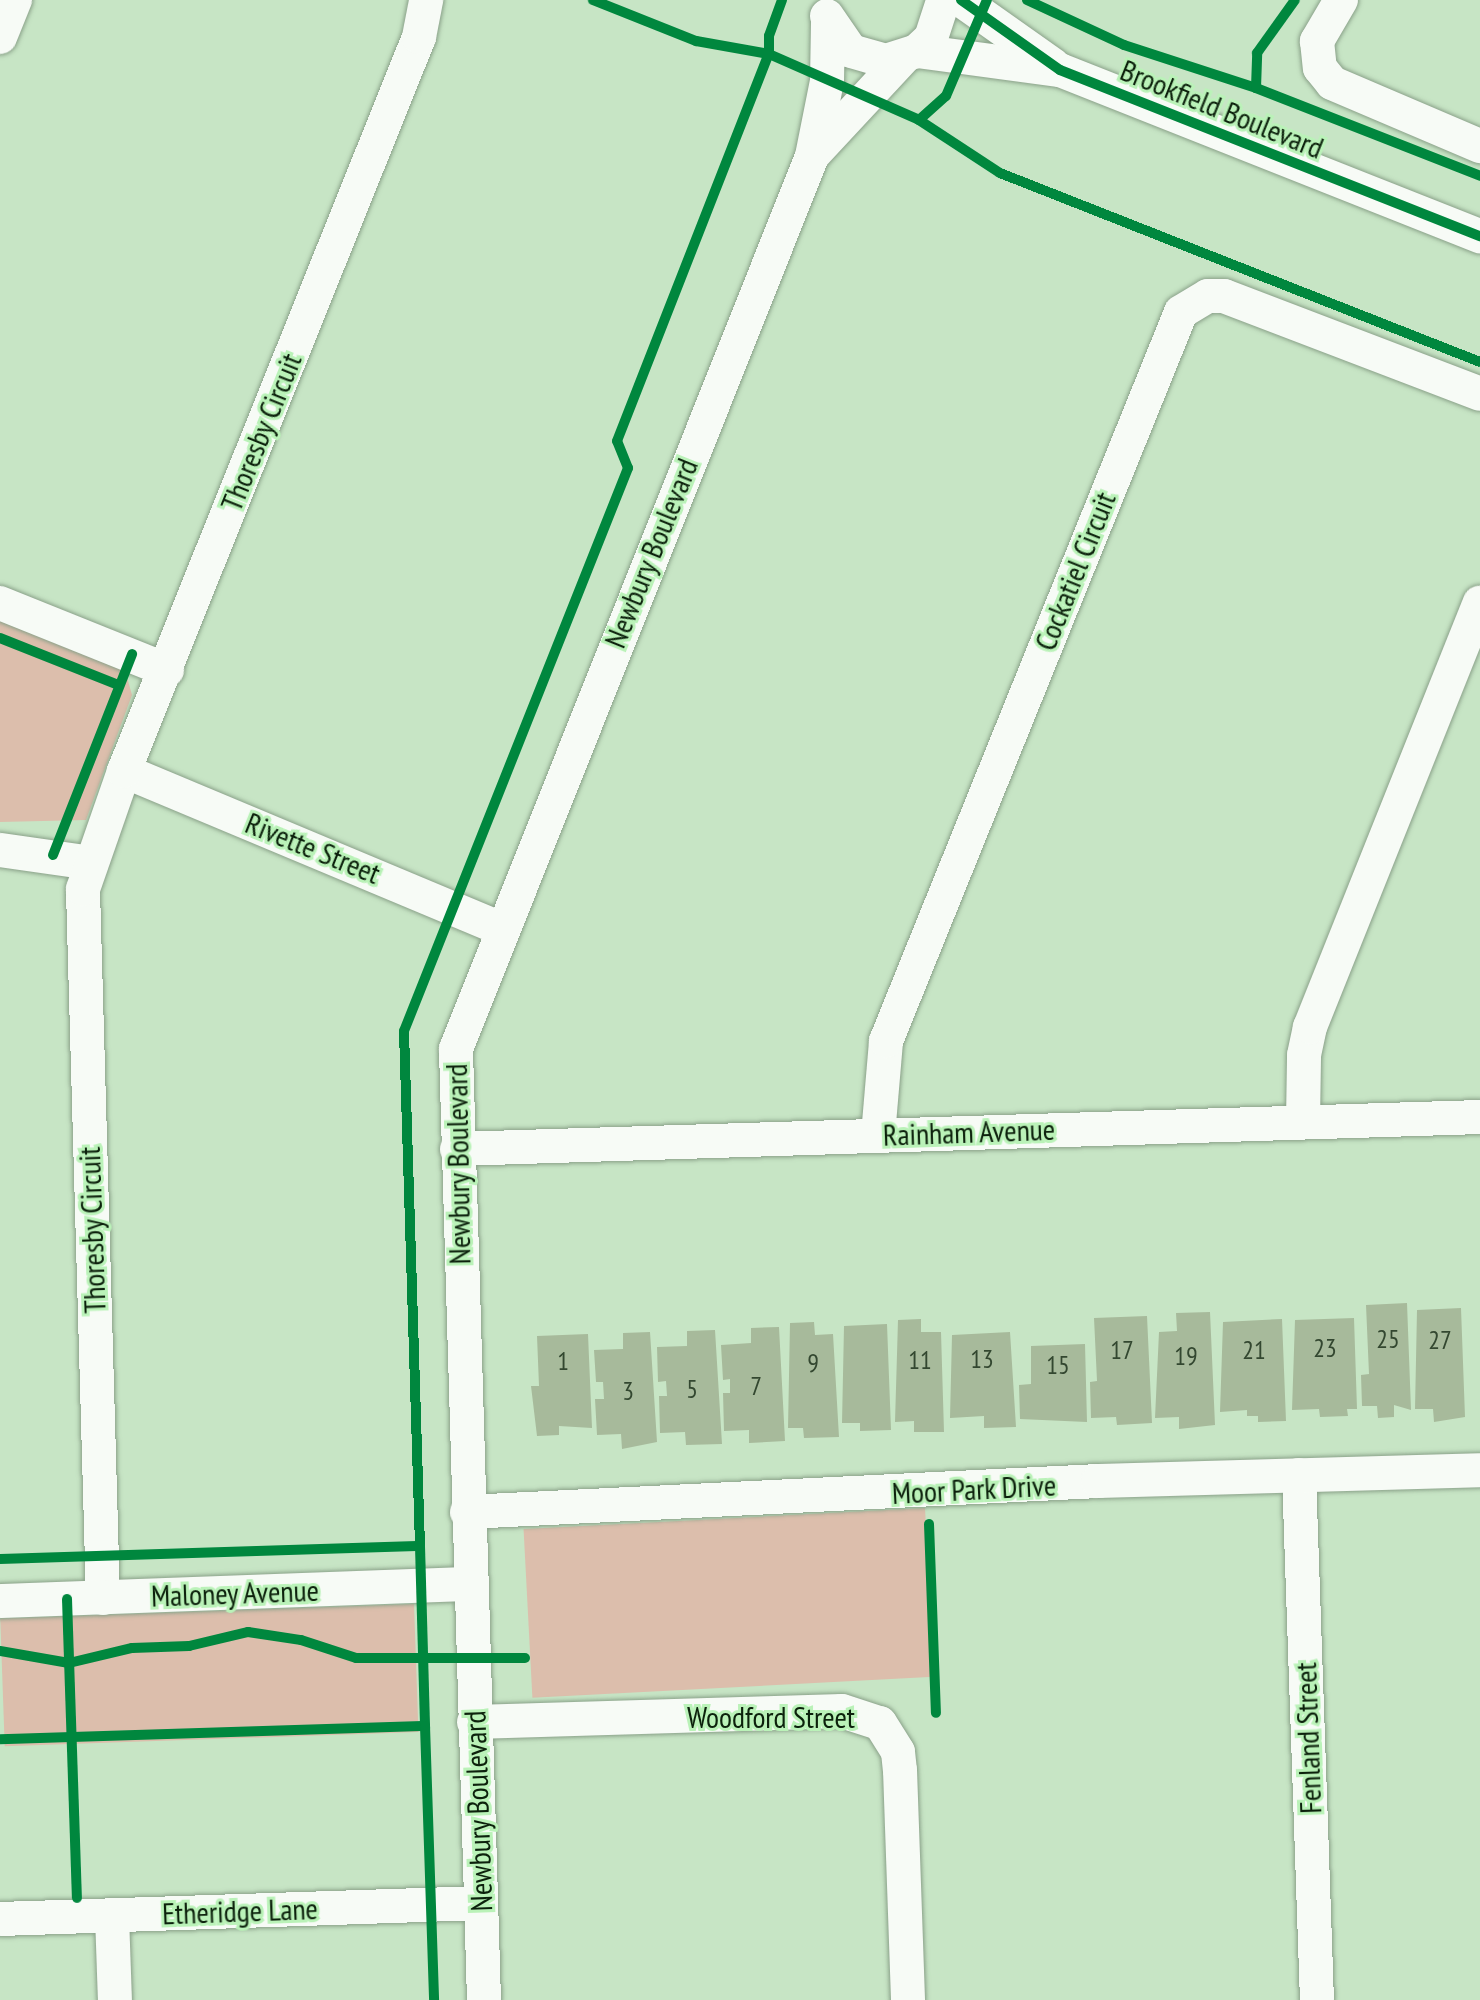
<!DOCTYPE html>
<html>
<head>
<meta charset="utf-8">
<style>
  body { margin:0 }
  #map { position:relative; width:1480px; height:2000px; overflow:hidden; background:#c7e5c5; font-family:"PT Sans Narrow",sans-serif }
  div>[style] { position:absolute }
  .green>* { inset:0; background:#dcbeac; transform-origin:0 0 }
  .building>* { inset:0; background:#a7ba9b }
  .roads { filter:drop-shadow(0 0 2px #8aa189) drop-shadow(0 0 2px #8aa189) }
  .minor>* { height:34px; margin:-17px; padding:0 17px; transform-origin:17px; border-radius:17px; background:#f7fbf6 }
  .cycleway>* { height:10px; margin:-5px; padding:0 5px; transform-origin:5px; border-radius:5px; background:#00873e }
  span { translate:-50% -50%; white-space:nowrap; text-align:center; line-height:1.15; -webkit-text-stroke:6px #baf2b8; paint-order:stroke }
  .number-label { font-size:26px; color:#334730 }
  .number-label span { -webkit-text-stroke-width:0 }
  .street-label { font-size:30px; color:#0c210c }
</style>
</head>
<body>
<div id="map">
  <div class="green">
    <div style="clip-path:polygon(0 621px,125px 670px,132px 695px,86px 820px,0 822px)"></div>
    <div style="left:925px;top:1508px;width:169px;height:402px;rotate:87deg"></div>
    <div style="left:414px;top:1604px;width:128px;height:414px;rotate:88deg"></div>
  </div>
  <div class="building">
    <div style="clip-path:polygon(1407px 1303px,1411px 1410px,1394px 1405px,1394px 1417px,1378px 1418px,1377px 1406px,1362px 1406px,1361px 1375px,1369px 1374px,1366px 1305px)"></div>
    <div style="clip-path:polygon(1461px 1308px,1465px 1417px,1434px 1422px,1433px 1409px,1415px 1409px,1417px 1310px)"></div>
    <div style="clip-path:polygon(1210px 1312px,1215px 1425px,1179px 1429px,1179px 1417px,1155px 1418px,1159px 1332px,1177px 1331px,1176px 1313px)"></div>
    <div style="clip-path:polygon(1147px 1316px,1152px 1423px,1117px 1425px,1116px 1417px,1091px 1418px,1090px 1382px,1097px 1381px,1094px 1318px)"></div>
    <div style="clip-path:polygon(1354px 1318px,1357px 1409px,1347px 1409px,1348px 1416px,1320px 1417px,1319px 1409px,1292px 1410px,1295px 1320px)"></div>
    <div style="clip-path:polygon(921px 1319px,921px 1332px,941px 1332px,944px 1432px,914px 1432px,914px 1421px,895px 1422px,898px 1320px)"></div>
    <div style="clip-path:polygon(1282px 1319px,1286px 1421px,1258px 1422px,1258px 1416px,1247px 1416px,1247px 1410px,1220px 1412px,1223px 1322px)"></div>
    <div style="clip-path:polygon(814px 1322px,815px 1335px,833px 1334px,839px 1437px,804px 1438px,803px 1428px,788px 1428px,790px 1323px)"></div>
    <div style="clip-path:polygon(887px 1324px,891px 1430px,860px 1431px,860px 1423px,842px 1423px,844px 1326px)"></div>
    <div style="clip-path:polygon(779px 1327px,785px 1441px,749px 1443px,749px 1430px,724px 1431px,723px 1393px,730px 1393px,730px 1379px,723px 1380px,721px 1345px,751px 1343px,751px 1328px)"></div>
    <div style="clip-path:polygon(715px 1330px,722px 1444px,686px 1445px,685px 1432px,660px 1433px,659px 1396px,667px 1396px,666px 1381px,658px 1382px,657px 1347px,687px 1346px,687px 1331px)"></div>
    <div style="clip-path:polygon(650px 1332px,657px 1442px,622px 1449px,621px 1434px,597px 1435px,595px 1399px,604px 1399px,603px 1382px,596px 1382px,594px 1350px,623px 1349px,623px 1333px)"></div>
    <div style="clip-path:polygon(1010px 1332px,1016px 1427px,984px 1428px,984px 1416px,950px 1418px,952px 1335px)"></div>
    <div style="clip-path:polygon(588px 1334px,592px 1428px,559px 1426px,559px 1435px,537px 1436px,531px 1386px,539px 1386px,537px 1336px)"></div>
    <div style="clip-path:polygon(1085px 1344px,1087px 1422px,1020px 1419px,1019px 1385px,1031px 1384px,1031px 1346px)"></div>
  </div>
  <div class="roads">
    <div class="minor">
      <div style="left:961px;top:0;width:113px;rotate:35.2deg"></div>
      <div style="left:1341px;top:0;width:48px;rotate:120.3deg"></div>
      <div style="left:1317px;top:41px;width:27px;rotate:84deg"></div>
      <div style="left:1320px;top:68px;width:19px;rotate:51deg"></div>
      <div style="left:1332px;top:83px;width:161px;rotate:23.1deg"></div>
      <div style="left:827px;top:16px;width:42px;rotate:55.6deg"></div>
      <div style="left:851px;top:51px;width:36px;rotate:16deg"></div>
      <div style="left:886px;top:61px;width:33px;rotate:-18deg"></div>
      <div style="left:917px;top:51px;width:19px;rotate:-43deg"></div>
      <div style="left:931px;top:38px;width:40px;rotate:-72deg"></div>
      <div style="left:0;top:37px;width:40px;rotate:-68deg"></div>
      <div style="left:917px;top:51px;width:144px;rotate:7.6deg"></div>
      <div style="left:1060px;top:70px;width:452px;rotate:21.6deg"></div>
      <div style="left:812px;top:156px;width:135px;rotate:-47.1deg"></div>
      <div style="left:0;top:603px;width:180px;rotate:21.9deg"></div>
      <div style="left:124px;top:771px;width:407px;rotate:22.7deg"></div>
      <div style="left:0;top:850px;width:92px;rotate:8.1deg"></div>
      <div style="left:1303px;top:1122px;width:67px;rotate:-89.1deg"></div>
      <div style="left:1304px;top:1055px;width:29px;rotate:-78deg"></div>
      <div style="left:1310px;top:1027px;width:457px;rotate:-68.2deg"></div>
      <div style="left:878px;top:1135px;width:94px;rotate:-85.1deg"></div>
      <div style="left:886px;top:1041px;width:786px;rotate:-67.97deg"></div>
      <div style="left:1181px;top:312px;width:31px;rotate:-31deg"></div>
      <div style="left:1208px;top:296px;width:16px"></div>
      <div style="left:1224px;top:296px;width:274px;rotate:20.9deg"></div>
      <div style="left:457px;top:1149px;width:1024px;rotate:-1.79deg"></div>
      <div style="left:1299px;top:1475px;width:525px;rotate:88.04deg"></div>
      <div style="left:467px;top:1512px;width:632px;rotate:-2.81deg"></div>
      <div style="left:1098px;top:1481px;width:382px;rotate:-1.6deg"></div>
      <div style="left:103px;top:1598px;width:709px;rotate:-91.62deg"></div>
      <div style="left:83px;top:889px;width:125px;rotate:-70.8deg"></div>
      <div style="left:124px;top:771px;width:791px;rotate:-68.1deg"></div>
      <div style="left:419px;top:37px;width:38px;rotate:-79deg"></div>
      <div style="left:0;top:1601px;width:470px;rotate:-2.1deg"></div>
      <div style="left:474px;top:1722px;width:368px;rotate:-1.7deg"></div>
      <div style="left:842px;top:1711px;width:40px;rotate:18deg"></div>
      <div style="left:880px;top:1723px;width:34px;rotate:58deg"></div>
      <div style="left:898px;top:1752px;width:18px;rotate:84deg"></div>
      <div style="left:900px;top:1770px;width:230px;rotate:88deg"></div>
      <div style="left:112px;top:1916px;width:84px;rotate:88deg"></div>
      <div style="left:0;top:1919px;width:481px;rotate:-1.9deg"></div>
      <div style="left:484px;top:2000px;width:951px;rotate:-91.69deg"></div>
      <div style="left:456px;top:1049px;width:961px;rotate:-68.26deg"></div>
      <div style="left:812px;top:156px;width:76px;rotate:-78.7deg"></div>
      <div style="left:827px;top:81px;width:60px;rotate:-89deg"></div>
    </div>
  </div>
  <div class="cycleway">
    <div style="left:782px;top:0;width:38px;rotate:110deg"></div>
    <div style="left:769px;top:36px;width:18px;rotate:90deg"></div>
    <div style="left:769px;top:54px;width:164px;rotate:23.7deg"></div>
    <div style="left:919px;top:120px;width:36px;rotate:-42deg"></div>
    <div style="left:946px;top:96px;width:104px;rotate:-66.9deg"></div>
    <div style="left:961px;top:0;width:121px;rotate:35.3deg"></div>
    <div style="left:1060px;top:70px;width:452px;rotate:21.6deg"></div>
    <div style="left:1027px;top:0;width:107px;rotate:24.9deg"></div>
    <div style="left:1124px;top:45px;width:139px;rotate:18deg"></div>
    <div style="left:1256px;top:88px;width:241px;rotate:21.4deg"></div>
    <div style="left:1256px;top:88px;width:35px;rotate:-88deg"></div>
    <div style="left:1257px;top:53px;width:65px;rotate:-54.4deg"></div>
    <div style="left:919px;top:120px;width:97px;rotate:33.2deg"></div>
    <div style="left:1000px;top:173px;width:516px;rotate:21.49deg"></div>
    <div style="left:0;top:638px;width:127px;rotate:21.7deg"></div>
    <div style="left:53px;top:855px;width:216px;rotate:-68.5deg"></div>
    <div style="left:929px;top:1524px;width:189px;rotate:87.9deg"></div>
    <div style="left:420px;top:1546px;width:515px;rotate:-91.78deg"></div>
    <div style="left:404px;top:1031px;width:606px;rotate:-68.3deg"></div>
    <div style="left:628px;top:468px;width:29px;rotate:-112deg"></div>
    <div style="left:617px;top:441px;width:416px;rotate:-68.6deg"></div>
    <div style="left:769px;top:54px;width:74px;rotate:-169.9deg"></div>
    <div style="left:696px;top:41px;width:111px;rotate:-158.3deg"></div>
    <div style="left:0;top:1559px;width:420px;rotate:-1.8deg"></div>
    <div style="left:420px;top:1546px;width:180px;rotate:88.4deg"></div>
    <div style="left:425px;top:1726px;width:425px;rotate:178.2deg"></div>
    <div style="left:67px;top:1599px;width:299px;rotate:88.1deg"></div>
    <div style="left:0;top:1651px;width:70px;rotate:9.9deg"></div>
    <div style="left:69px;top:1663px;width:65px;rotate:-13.4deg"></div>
    <div style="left:132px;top:1648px;width:57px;rotate:-2deg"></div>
    <div style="left:189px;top:1646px;width:61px;rotate:-13.3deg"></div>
    <div style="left:248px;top:1632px;width:54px;rotate:8.6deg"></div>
    <div style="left:301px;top:1640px;width:58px;rotate:18.1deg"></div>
    <div style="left:356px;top:1658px;width:169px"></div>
    <div style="left:425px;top:1726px;width:274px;rotate:88.1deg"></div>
  </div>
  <div class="number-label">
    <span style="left:1388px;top:1339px">25</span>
    <span style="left:1440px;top:1340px">27</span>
    <span style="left:1325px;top:1348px">23</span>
    <span style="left:1122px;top:1350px">17</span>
    <span style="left:1254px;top:1350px">21</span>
    <span style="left:1186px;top:1356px">19</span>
    <span style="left:982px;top:1359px">13</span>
    <span style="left:920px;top:1360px">11</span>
    <span style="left:563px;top:1361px">1</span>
    <span style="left:813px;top:1363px">9</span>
    <span style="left:1058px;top:1365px">15</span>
    <span style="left:756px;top:1386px">7</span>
    <span style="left:692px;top:1389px">5</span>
    <span style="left:628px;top:1391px">3</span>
  </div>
  <div class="street-label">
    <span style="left:1222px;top:109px;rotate:22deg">Brookfield Boulevard</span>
    <span style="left:261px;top:432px;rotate:-68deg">Thoresby Circuit</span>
    <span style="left:651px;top:553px;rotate:-68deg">Newbury Boulevard</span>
    <span style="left:1075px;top:571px;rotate:-68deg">Cockatiel Circuit</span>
    <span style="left:313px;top:848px;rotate:22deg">Rivette Street</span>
    <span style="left:969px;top:1132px;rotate:-2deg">Rainham Avenue</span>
    <span style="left:458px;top:1164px;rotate:-91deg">Newbury Boulevard</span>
    <span style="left:92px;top:1230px;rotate:-92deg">Thoresby Circuit</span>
    <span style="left:974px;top:1489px;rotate:-3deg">Moor Park Drive</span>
    <span style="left:235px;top:1593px;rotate:-2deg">Maloney Avenue</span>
    <span style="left:771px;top:1717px">Woodford Street</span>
    <span style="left:1308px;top:1738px;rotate:-92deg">Fenland Street</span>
    <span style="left:478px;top:1811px;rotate:-92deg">Newbury Boulevard</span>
    <span style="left:240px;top:1911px;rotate:-2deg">Etheridge Lane</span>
  </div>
</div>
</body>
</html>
